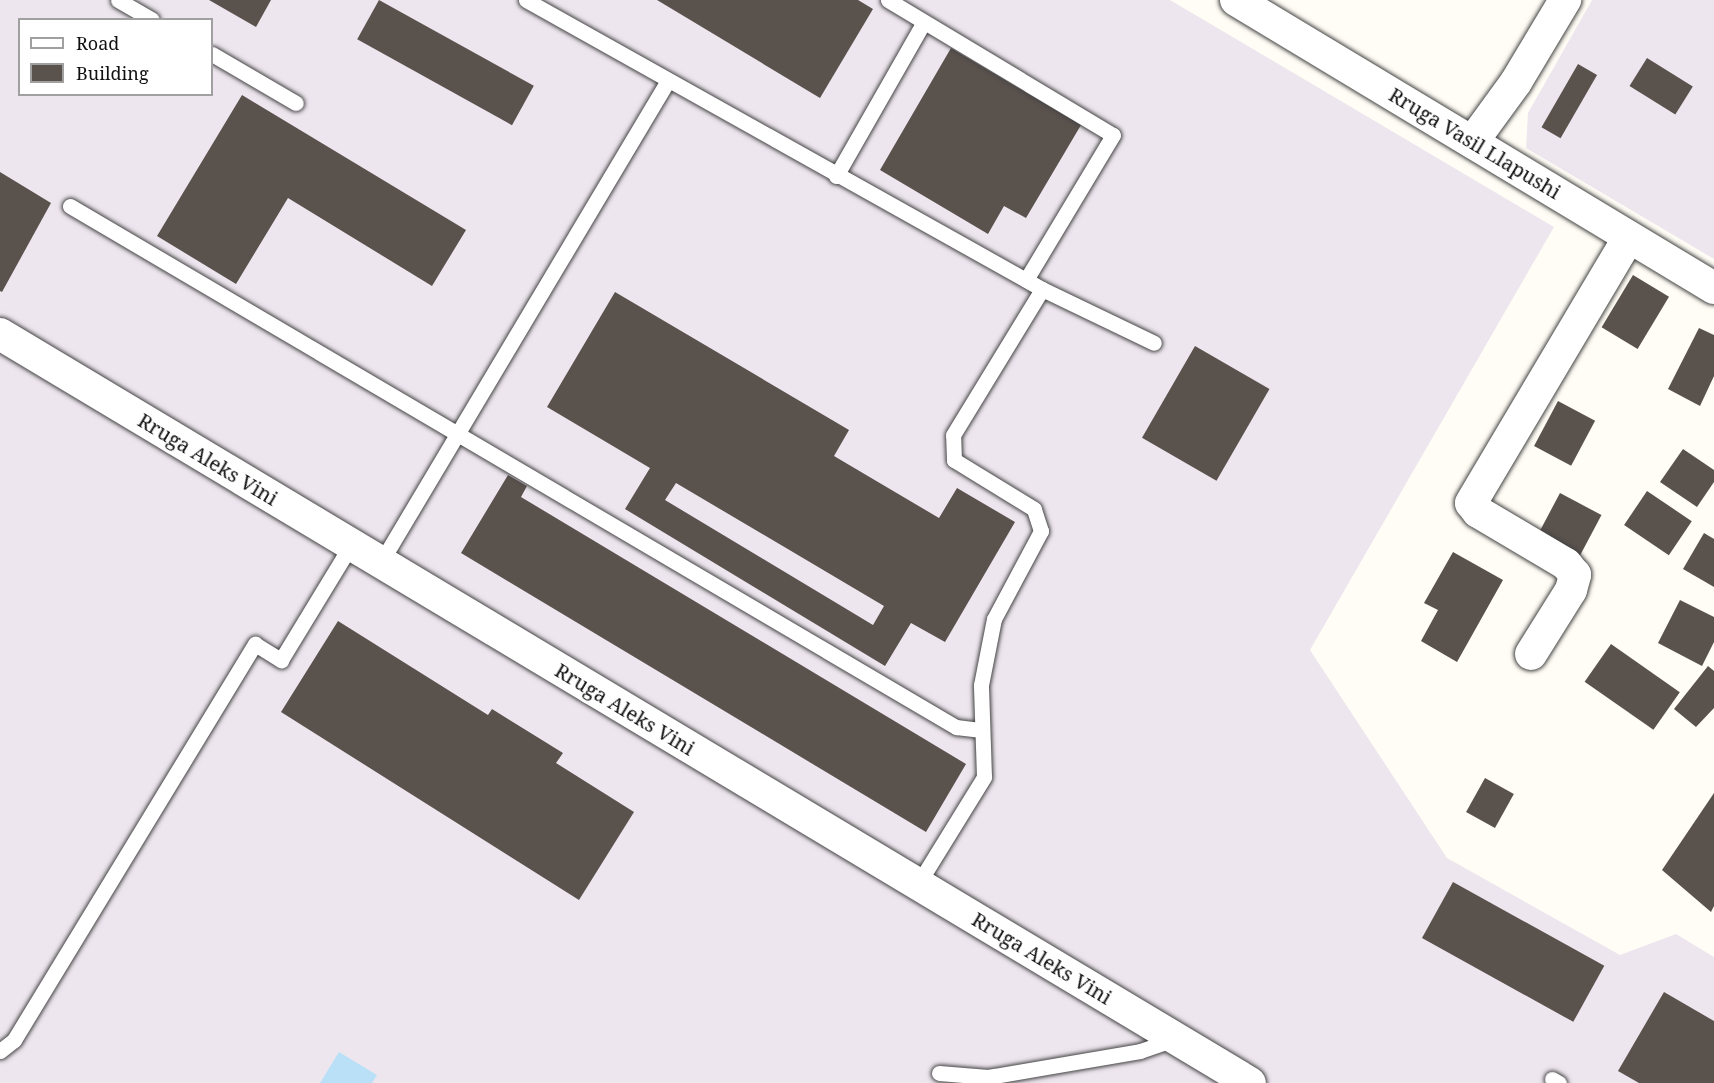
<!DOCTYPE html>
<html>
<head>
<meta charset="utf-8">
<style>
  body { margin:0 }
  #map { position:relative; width:1714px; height:1083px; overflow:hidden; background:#fffdf5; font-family:"Noto Serif",serif }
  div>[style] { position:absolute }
  .industrial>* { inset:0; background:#eee6ef }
  .water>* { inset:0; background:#b9e0f7 }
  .building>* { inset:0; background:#5a524d; transform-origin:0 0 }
  .roads { filter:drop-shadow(0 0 2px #444) drop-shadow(0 0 2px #444) }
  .service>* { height:15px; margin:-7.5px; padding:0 7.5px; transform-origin:7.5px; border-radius:7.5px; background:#fff }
  .minor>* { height:32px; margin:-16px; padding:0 16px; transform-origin:16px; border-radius:16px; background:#fff }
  span { translate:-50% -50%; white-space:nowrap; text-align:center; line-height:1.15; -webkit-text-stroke:6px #fff; paint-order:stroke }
  .street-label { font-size:20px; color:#111 }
  .legend { position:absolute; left:18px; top:18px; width:195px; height:78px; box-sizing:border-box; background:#fff; border:2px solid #a0a0a0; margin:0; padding:8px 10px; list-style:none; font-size:18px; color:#111 }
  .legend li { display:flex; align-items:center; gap:12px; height:30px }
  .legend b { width:30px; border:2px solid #a0a0a0 }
</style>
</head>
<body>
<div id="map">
  <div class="industrial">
    <div style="clip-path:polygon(evenodd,0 0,1170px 0,1554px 227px,1310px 650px,1447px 858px,1620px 955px,1676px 934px,1714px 957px,1714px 1083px,0 1083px,0 0,20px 20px,212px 20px,212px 94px,20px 94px,20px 20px)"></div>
    <div style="clip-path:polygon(1592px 0,1714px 0,1714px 259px,1526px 148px,1528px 113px)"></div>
  </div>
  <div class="water">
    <div style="clip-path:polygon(339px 1052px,377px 1075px,372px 1083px,320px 1083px)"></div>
  </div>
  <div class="building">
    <div style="clip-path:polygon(209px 0,271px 0,256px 27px)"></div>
    <div style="left:379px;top:0;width:177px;height:45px;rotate:29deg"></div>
    <div style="clip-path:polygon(657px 0,858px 0,873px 9px,820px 98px)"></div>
    <div style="clip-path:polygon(951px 48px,1081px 125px,1026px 218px,1004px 206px,988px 234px,880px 170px)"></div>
    <div style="left:1647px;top:58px;width:54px;height:33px;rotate:32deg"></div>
    <div style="left:1578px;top:64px;width:22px;height:73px;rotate:30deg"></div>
    <div style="clip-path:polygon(242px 95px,466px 230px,432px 286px,288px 198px,236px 284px,157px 236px)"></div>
    <div style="clip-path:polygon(0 172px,51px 203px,2px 292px,0 291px)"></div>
    <div style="left:1633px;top:275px;width:42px;height:61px;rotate:31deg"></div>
    <div style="clip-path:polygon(evenodd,615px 292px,849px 430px,834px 456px,939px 518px,957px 488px,1015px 522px,945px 642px,911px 623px,885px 666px,625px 509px,650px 468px,547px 407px,615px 292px,676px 483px,884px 606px,873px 625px,665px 500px,676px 483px)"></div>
    <div style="clip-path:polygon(1699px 328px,1714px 335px,1714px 376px,1700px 406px,1668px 389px)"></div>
    <div style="left:1195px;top:346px;width:86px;height:106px;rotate:30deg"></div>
    <div style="left:1558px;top:401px;width:42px;height:51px;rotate:28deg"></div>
    <div style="clip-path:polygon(1683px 449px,1714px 470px,1714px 482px,1697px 507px,1660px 482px)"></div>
    <div style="clip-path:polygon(508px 475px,527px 486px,521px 497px,966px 764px,926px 832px,461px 553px)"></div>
    <div style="left:1647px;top:491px;width:54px;height:41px;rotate:34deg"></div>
    <div style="left:1560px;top:493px;width:47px;height:48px;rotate:28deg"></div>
    <div style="clip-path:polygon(1704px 533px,1714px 539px,1714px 587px,1683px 569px)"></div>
    <div style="clip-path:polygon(1453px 552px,1503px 580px,1457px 662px,1421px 641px,1438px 610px,1424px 603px)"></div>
    <div style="clip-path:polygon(1680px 600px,1714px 617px,1714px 642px,1702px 666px,1658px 643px)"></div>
    <div style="clip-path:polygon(338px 621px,488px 715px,492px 709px,563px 753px,556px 763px,634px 812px,579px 900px,281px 712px)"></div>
    <div style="left:1611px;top:644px;width:84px;height:46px;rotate:35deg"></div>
    <div style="clip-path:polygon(1708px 666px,1714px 671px,1714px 708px,1696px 727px,1674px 709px)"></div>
    <div style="left:1485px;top:778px;width:33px;height:39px;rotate:29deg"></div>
    <div style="clip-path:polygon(1714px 793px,1714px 906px,1711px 912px,1662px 870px)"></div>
    <div style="left:1453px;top:882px;width:173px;height:64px;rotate:29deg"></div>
    <div style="clip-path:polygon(1664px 992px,1714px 1021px,1714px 1083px,1639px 1083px,1618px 1071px)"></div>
  </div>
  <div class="roads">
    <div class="service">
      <div style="left:118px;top:0;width:39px;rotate:30deg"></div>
      <div style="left:526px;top:0;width:591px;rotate:29.25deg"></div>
      <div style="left:1042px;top:289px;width:124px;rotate:25.7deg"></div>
      <div style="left:888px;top:0;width:262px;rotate:31deg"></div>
      <div style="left:1113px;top:135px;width:169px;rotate:121deg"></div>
      <div style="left:212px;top:54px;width:97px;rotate:30.3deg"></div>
      <div style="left:836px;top:176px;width:177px;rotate:-60.3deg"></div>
      <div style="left:70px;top:206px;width:1028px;rotate:30.46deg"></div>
      <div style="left:956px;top:727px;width:26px;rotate:7deg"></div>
      <div style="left:381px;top:562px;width:559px;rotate:-59.21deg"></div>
      <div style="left:918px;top:884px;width:126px;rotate:-58.3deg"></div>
      <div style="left:984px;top:777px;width:92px;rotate:-91.9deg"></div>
      <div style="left:981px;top:685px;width:67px;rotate:-78.9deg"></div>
      <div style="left:994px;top:619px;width:100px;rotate:-61.9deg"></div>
      <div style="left:1041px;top:531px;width:23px;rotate:-108deg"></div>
      <div style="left:1034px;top:509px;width:94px;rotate:-148.5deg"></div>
      <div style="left:954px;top:460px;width:25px;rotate:-92deg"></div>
      <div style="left:953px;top:435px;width:171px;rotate:-58.6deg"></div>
      <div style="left:0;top:1051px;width:18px;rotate:-38deg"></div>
      <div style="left:14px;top:1040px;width:464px;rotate:-58.7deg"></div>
      <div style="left:255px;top:644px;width:31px;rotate:32deg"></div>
      <div style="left:281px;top:660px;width:135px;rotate:-58.7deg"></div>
      <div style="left:939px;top:1073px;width:49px;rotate:4.7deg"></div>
      <div style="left:988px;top:1077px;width:154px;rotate:-9.7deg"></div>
      <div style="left:1140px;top:1051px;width:36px;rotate:-19deg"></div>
      <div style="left:1552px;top:1079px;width:8px;rotate:30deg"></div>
    </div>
    <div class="minor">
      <div style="left:1236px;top:0;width:558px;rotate:31.07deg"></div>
      <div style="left:1473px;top:141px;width:73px;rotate:-53.9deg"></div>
      <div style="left:1516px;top:82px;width:96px;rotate:-59.1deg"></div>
      <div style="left:0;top:334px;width:1457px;rotate:30.93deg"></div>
      <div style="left:1531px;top:654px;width:75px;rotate:-58deg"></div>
      <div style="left:1571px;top:590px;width:16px;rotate:-75deg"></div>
      <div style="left:1575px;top:575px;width:14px;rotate:-129deg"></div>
      <div style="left:1566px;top:564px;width:102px;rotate:-149.4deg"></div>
      <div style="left:1478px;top:512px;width:11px;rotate:-128deg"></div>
      <div style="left:1471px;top:503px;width:309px;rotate:-59.3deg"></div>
    </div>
  </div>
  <div class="street-label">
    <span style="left:1475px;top:143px;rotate:31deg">Rruga Vasil Llapushi</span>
    <span style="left:208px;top:459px;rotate:31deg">Rruga Aleks Vini</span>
    <span style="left:625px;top:709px;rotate:31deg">Rruga Aleks Vini</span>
    <span style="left:1042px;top:958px;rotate:31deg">Rruga Aleks Vini</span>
  </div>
  <ul class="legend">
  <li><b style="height:8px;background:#fff"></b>Road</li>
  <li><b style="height:16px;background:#5a524d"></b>Building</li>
  </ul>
</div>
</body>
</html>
